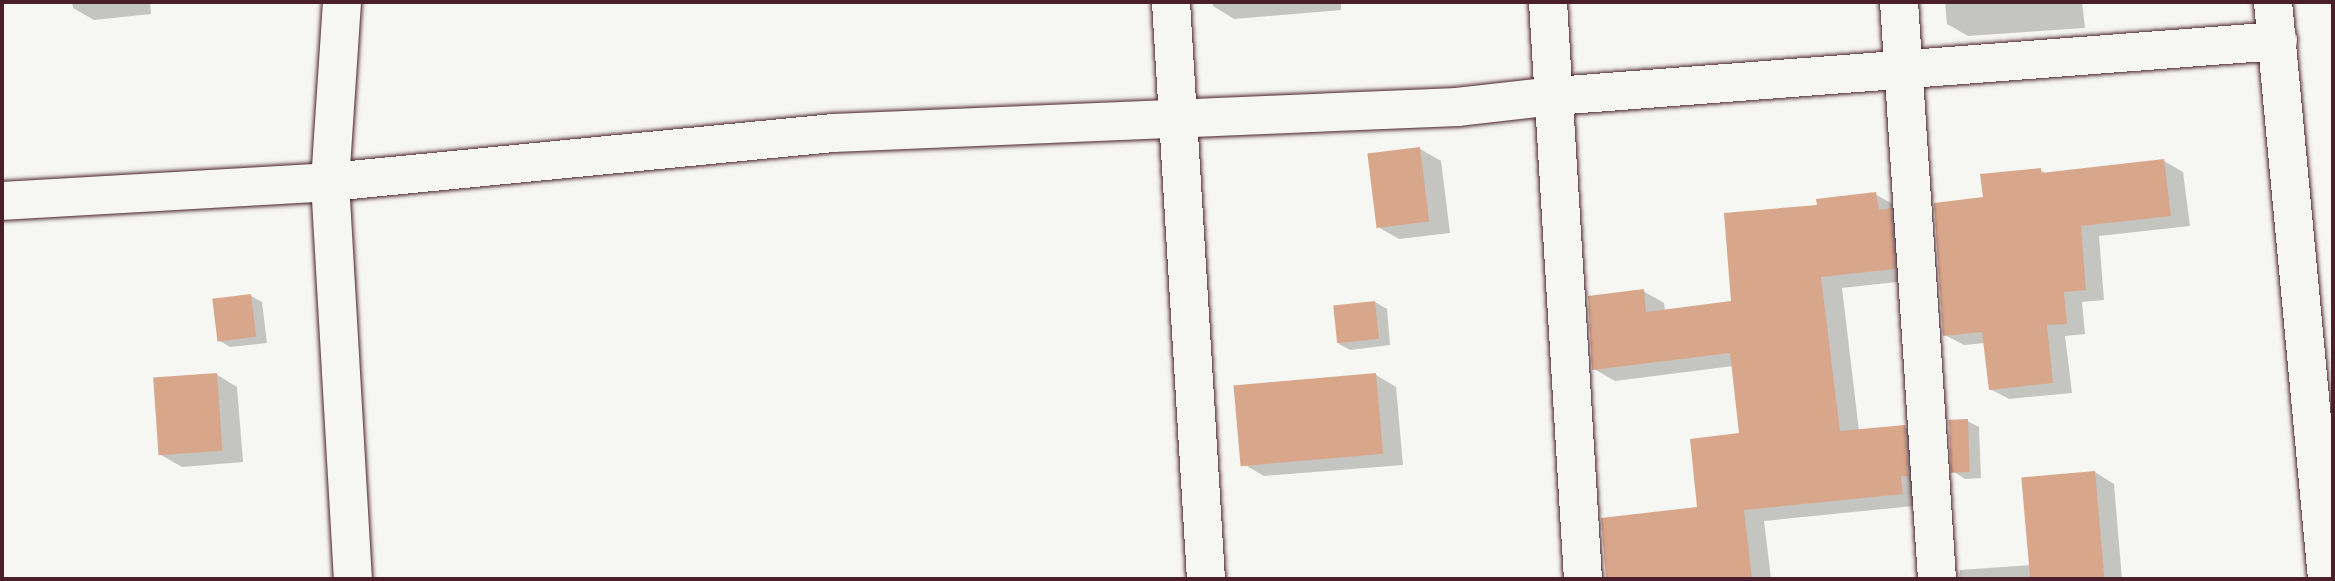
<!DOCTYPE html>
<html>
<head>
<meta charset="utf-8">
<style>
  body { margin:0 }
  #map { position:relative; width:2335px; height:581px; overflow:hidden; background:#f6f6f2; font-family:"Comic Neue",sans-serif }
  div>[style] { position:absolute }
  .shadow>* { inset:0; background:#0003 }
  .building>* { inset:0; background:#d8a78b; transform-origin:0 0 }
  .roads { filter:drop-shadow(0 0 2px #4a1f2b) drop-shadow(0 0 2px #4a1f2b) }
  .minor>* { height:38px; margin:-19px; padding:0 19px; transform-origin:19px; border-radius:19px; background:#f6f6f2 }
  span { translate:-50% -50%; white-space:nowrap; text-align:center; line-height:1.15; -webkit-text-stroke:7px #f6f6f2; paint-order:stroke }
  .frame { position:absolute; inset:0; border:4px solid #4a1f2b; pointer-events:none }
</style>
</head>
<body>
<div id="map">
  <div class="shadow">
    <div style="clip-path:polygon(72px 2px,150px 2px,151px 14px,94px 20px,73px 8px)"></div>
    <div style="clip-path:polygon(1212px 2px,1341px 2px,1341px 10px,1234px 19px,1213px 6px)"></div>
    <div style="clip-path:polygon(1945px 2px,2082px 2px,2085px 28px,1968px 36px,1947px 24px)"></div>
    <div style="clip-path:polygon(1420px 149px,1441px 161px,1450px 233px,1399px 239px,1378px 227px)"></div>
    <div style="clip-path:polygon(2164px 161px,2183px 172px,2190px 226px,2099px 236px,2104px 300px,2082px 302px,2085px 334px,2065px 336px,2072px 393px,2009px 399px,1990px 389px,1985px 343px,1964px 345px,1945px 335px,1984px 198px,2040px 170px,2047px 174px)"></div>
    <div style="clip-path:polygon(1875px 194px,1896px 206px,1915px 280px,1842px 288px,1859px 431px,1905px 427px,1925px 439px,1923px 505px,1764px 521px,1771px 579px,1608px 579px,1603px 520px,1699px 509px,1741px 435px,1733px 366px,1615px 381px,1594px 369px,1643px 291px,1664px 303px,1665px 311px,1733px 303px,1819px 206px)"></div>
    <div style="clip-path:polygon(251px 296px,262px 302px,267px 343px,230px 347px,218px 340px)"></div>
    <div style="clip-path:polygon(1375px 302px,1387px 309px,1390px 345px,1350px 350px,1339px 344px)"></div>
    <div style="clip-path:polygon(216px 374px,237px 387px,243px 462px,182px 467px,161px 455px)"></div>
    <div style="clip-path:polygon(1376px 375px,1396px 387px,1403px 465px,1264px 476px,1243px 464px)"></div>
    <div style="clip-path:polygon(1967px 421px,1979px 427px,1981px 478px,1965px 479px,1954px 472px)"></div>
    <div style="clip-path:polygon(2095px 472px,2114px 484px,2122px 579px,1959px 579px,1960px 570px,2031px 565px)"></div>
  </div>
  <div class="building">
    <div style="left:1420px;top:147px;width:75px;height:53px;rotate:83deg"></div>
    <div style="clip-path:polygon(2164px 159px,2171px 216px,2081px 226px,2086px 290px,2064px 292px,2067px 324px,2047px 325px,2053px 383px,1989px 390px,1982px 332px,1943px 336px,1934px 203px,1983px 197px,1980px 174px,2041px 168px,2041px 173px)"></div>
    <div style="clip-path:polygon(1876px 192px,1879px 210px,1891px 208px,1895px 269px,1821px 277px,1840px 431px,1905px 425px,1908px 476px,1901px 476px,1903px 494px,1744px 510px,1752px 579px,1606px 579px,1601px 518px,1697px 507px,1690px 439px,1739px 433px,1730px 353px,1592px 370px,1588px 296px,1644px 289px,1646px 312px,1731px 301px,1724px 213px,1817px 205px,1816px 199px)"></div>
    <div style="left:251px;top:294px;width:43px;height:39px;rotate:83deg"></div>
    <div style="left:1375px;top:301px;width:38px;height:42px;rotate:84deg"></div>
    <div style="left:217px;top:373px;width:78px;height:64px;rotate:86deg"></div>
    <div style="left:1376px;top:373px;width:81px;height:143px;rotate:85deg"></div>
    <div style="left:1968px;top:419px;width:53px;height:19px;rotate:88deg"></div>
    <div style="left:2095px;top:471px;width:108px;height:74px;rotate:85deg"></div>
  </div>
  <div class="roads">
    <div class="minor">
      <div style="left:342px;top:2px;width:180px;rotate:93.8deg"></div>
      <div style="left:330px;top:182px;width:398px;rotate:86.7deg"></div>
      <div style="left:1171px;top:2px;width:578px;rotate:86.53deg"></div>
      <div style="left:1548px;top:2px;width:578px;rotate:86.53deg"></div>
      <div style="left:1899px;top:2px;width:578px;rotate:86.23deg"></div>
      <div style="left:2273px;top:2px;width:580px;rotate:84.65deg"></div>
      <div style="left:2px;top:201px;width:329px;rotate:-3.3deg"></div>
      <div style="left:330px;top:182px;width:505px;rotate:-5.56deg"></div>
      <div style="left:833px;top:133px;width:625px;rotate:-2.39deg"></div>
      <div style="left:1457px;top:107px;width:99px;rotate:-6.4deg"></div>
      <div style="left:1555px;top:96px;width:725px;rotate:-4.35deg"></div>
    </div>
  </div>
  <div class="frame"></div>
</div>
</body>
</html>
